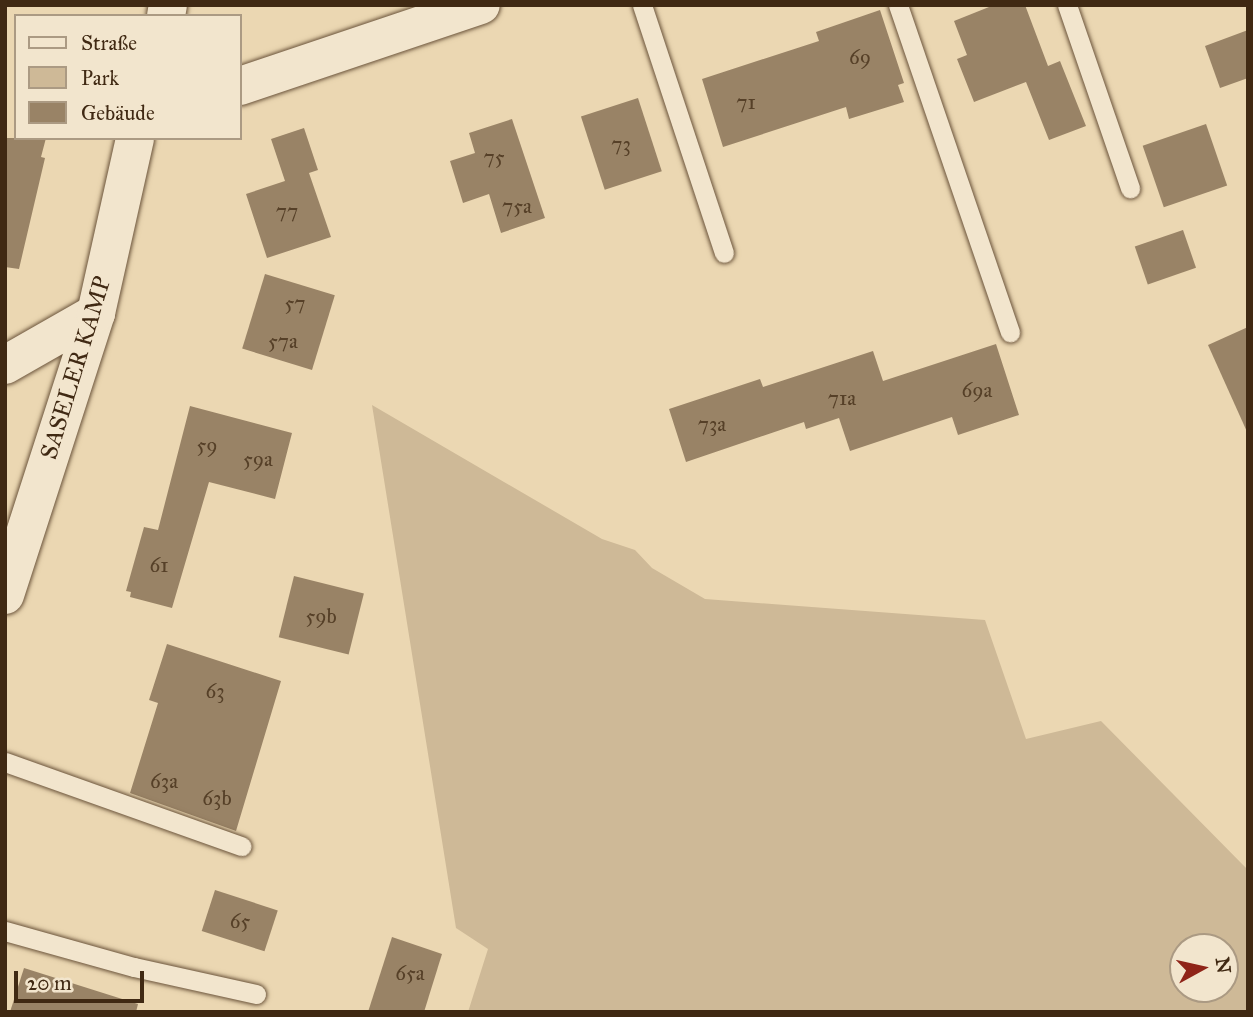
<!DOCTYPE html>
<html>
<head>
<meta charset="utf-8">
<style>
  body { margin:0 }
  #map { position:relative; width:1253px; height:1017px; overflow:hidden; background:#ebd7b2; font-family:"IM FELL Great Primer",serif }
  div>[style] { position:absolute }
  .green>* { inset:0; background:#ceb997 }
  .building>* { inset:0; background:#998366; transform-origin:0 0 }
  .roads { filter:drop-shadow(0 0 2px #6b543b) drop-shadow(0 0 2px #6b543b) }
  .lane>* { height:19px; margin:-9.5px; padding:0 9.5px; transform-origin:9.5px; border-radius:9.5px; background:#f2e5cd }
  .street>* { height:38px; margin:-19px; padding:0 19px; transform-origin:19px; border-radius:19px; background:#f2e5cd }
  span { translate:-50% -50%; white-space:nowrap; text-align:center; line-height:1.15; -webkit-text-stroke:5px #f2e5cd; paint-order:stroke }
  .number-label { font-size:21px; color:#564028 }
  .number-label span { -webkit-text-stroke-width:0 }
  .street-label { font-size:24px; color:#402913 }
  .frame { position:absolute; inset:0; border:7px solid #402913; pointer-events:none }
  .legend { position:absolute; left:14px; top:14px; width:228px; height:126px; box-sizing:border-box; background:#f2e5cd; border:2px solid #ab9a83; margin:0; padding:9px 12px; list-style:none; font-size:21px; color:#402913 }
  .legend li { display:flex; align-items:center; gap:14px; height:35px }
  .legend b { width:35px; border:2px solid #ab9a83 }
  .north { position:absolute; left:1169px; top:933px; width:70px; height:70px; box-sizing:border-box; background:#f2e5cd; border:2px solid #ab9a83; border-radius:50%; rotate:82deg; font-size:19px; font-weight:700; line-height:28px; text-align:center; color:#402913 }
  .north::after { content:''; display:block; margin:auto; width:24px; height:32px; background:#8f2418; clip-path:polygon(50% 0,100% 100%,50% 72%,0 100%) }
  .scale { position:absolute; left:14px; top:971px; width:130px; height:32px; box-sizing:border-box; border:4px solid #402913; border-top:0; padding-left:9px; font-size:21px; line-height:24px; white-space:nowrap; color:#402913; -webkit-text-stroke:5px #f2e5cd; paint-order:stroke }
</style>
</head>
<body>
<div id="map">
  <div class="green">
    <div style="clip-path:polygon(evenodd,372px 405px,602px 539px,635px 550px,652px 568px,705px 599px,985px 620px,1026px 739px,1101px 721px,1248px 870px,1248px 1012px,468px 1012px,488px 949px,456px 928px,372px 405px,1183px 947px,1225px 947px,1225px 989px,1183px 989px,1183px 947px)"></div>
  </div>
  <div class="building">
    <div style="clip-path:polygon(994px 5px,1025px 5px,1048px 66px,1060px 61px,1086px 126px,1049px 140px,1026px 82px,974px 102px,957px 59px,967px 55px,954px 21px)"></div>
    <div style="clip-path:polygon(880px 10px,904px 83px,898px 85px,904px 102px,849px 119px,846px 107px,723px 147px,702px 79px,819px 41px,816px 32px)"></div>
    <div style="clip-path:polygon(1248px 30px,1248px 78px,1220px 88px,1205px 46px)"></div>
    <div style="left:638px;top:98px;width:77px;height:60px;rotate:72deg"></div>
    <div style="clip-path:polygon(512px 119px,545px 218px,501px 233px,489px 194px,463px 203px,450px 161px,475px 153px,469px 133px)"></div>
    <div style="left:1206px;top:124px;width:65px;height:67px;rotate:71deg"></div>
    <div style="clip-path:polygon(304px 128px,318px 170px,309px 173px,331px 237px,267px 258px,246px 194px,297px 177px,285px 181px,271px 139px)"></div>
    <div style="clip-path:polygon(5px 138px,46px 138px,41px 157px,45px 158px,19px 269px,5px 267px)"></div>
    <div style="left:1183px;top:230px;width:40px;height:51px;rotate:71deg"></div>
    <div style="left:265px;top:274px;width:73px;height:78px;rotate:17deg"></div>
    <div style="clip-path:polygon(1248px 327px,1248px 434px,1208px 345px)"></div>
    <div style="clip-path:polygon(996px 344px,1019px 415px,958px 435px,952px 417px,850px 451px,839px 418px,806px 429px,804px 422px,686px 462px,669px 409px,760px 379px,763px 387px,873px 351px,883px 381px)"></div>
    <div style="clip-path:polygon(190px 406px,292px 433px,275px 499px,209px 482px,172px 608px,130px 597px,131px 592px,126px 591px,144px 527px,158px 530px)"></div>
    <div style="left:294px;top:576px;width:72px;height:63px;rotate:14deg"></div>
    <div style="clip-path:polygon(167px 644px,281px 681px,236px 831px,130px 793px,158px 703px,149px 700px)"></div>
    <div style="left:215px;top:890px;width:66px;height:43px;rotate:18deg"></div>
    <div style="clip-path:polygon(392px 937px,442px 954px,424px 1012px,368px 1012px)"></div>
    <div style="clip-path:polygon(24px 968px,138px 1004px,136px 1012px,10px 1012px)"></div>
  </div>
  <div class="roads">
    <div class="lane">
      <div style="left:642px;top:5px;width:261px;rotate:71.7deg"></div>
      <div style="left:898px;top:5px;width:346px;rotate:71.1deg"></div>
      <div style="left:1067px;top:5px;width:194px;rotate:71deg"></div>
      <div style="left:5px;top:762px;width:251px;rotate:19.6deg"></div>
      <div style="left:5px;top:931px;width:134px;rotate:15.6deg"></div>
      <div style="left:134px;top:967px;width:125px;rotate:12.5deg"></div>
    </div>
    <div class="street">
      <div style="left:166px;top:16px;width:11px;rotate:-80deg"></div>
      <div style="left:240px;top:86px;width:254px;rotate:-18.6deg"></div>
      <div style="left:5px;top:365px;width:105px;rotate:-29.7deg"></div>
      <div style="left:5px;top:595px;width:296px;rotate:-72.1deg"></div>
      <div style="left:96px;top:313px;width:179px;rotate:-77.4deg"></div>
    </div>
  </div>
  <div class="number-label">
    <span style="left:860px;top:57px">69</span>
    <span style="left:746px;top:102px">71</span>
    <span style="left:621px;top:144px">73</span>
    <span style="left:494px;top:157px">75</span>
    <span style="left:517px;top:206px">75a</span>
    <span style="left:287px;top:211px">77</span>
    <span style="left:295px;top:303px">57</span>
    <span style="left:283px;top:341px">57a</span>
    <span style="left:977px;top:390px">69a</span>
    <span style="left:842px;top:398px">71a</span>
    <span style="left:712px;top:424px">73a</span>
    <span style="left:207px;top:445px">59</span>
    <span style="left:258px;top:459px">59a</span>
    <span style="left:159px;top:565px">61</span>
    <span style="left:321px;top:616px">59b</span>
    <span style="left:215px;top:691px">63</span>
    <span style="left:164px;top:781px">63a</span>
    <span style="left:217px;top:798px">63b</span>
    <span style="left:240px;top:921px">65</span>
    <span style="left:410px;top:973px">65a</span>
  </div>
  <div class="street-label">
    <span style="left:76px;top:368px;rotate:-73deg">SASELER KAMP</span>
  </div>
  <div class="frame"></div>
  <ul class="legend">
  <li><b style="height:9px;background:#f2e5cd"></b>Straße</li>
  <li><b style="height:19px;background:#ceb997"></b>Park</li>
  <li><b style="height:19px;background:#998366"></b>Gebäude</li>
  </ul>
  <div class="north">N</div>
  <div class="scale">20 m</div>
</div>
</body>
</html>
